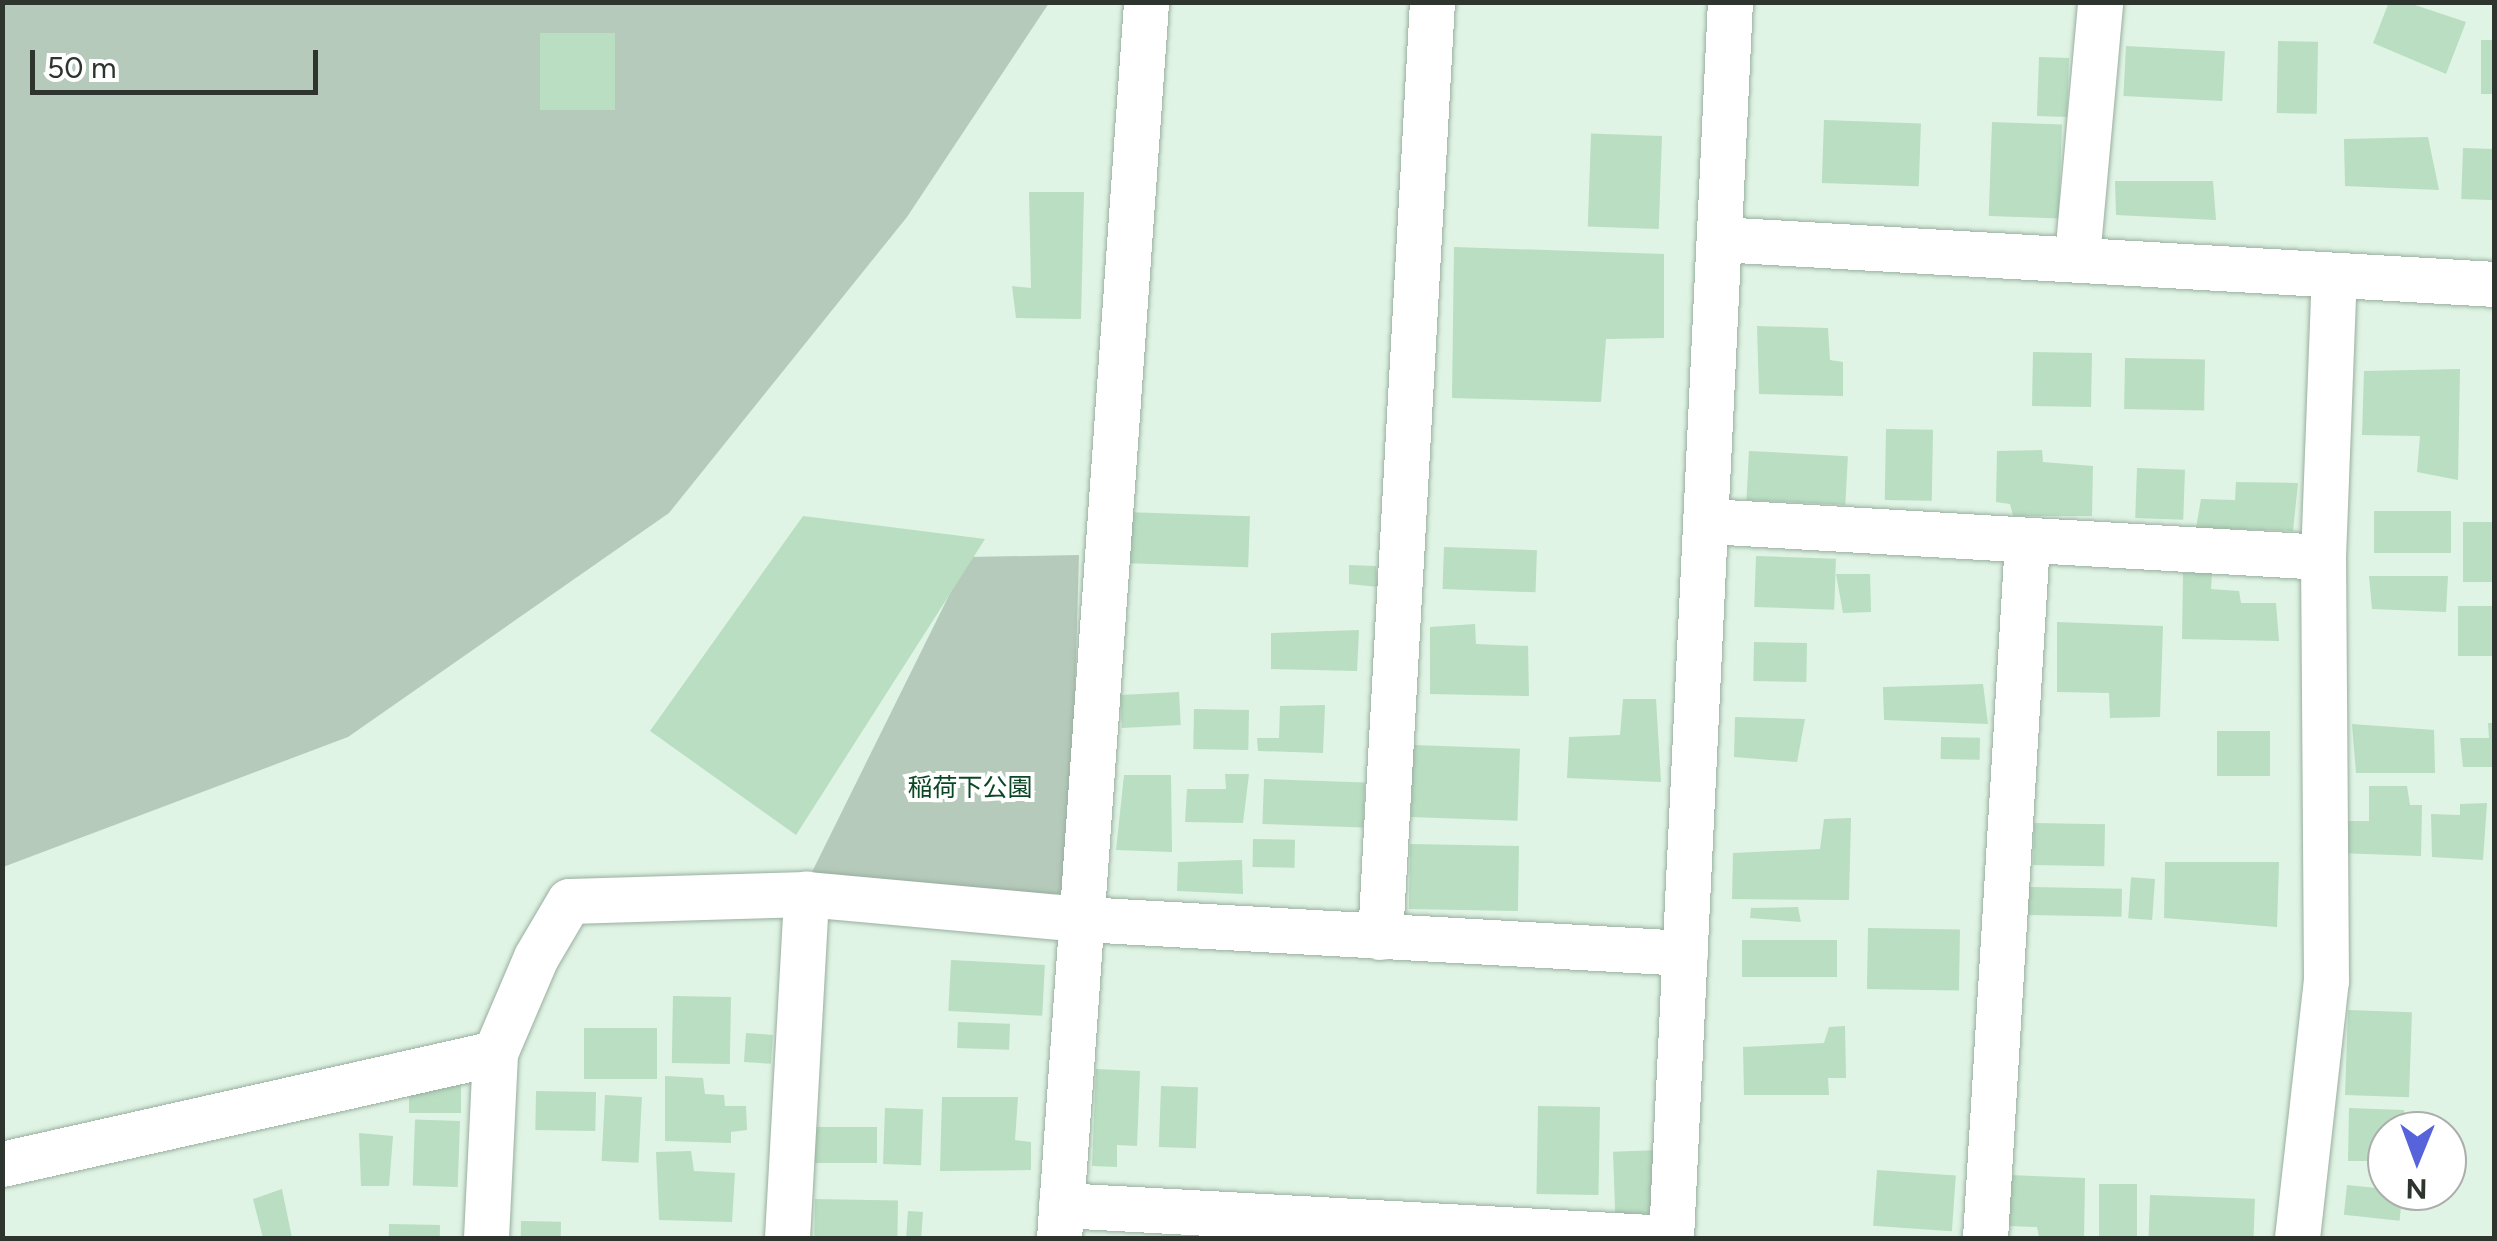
<!DOCTYPE html>
<html>
<head>
<meta charset="utf-8">
<style>
  body { margin:0 }
  #map { position:relative; width:2497px; height:1241px; overflow:hidden; background:#dff4e4; font-family:Figtree,"Noto Sans JP",sans-serif }
  div>[style] { position:absolute }
  .green>* { inset:0; background:#b5caba }
  .building>* { inset:0; background:#b9dec2; transform-origin:0 0 }
  .roads { filter:drop-shadow(0 0 2px #9aae9f) drop-shadow(0 0 2px #9aae9f) }
  .street>* { height:45px; margin:-22.5px; padding:0 22.5px; transform-origin:22.5px; border-radius:22.5px; background:#fff }
  span { translate:-50% -50%; white-space:nowrap; text-align:center; line-height:1.15; -webkit-text-stroke:8px #fff; paint-order:stroke }
  .park-label { font-size:25px; color:#0a4724 }
  .frame { position:absolute; inset:0; border:5px solid #2d352e; pointer-events:none }
  .north { position:absolute; left:2367px; top:1111px; width:100px; height:100px; box-sizing:border-box; background:#fff; border:2px solid #abaeab; border-radius:50%; rotate:181deg; font-size:28px; font-weight:700; line-height:40px; text-align:center; color:#2d352e }
  .north::after { content:''; display:block; margin:auto; width:35px; height:45px; background:#5663da; clip-path:polygon(50% 0,100% 100%,50% 72%,0 100%) }
  .scale { position:absolute; left:30px; top:50px; width:288px; height:45px; box-sizing:border-box; border:5px solid #2d352e; border-top:0; padding-left:12px; font-size:30px; line-height:35px; white-space:nowrap; color:#2d352e; -webkit-text-stroke:8px #fff; paint-order:stroke }
</style>
</head>
<body>
<div id="map">
  <div class="green">
    <div style="clip-path:polygon(3px 3px,1049px 3px,907px 217px,669px 513px,348px 737px,3px 867px)"></div>
    <div style="clip-path:polygon(1079px 555px,1069px 899px,809px 878px,968px 557px)"></div>
  </div>
  <div class="building">
    <div style="clip-path:polygon(2389px 2px,2406px 2px,2466px 22px,2446px 74px,2373px 43px)"></div>
    <div style="left:540px;top:33px;width:75px;height:77px"></div>
    <div style="left:2481px;top:40px;width:13px;height:54px"></div>
    <div style="left:2278px;top:41px;width:40px;height:72px;rotate:1deg"></div>
    <div style="left:2126px;top:46px;width:99px;height:50px;rotate:3deg"></div>
    <div style="left:2039px;top:57px;width:30px;height:59px;rotate:2deg"></div>
    <div style="left:1824px;top:120px;width:97px;height:63px;rotate:2deg"></div>
    <div style="left:1992px;top:122px;width:70px;height:94px;rotate:2deg"></div>
    <div style="left:1662px;top:136px;width:93px;height:71px;rotate:92deg"></div>
    <div style="clip-path:polygon(2428px 137px,2439px 190px,2345px 186px,2344px 139px)"></div>
    <div style="left:2463px;top:148px;width:31px;height:51px;rotate:2deg"></div>
    <div style="clip-path:polygon(2115px 181px,2213px 181px,2216px 220px,2116px 215px)"></div>
    <div style="clip-path:polygon(1029px 192px,1084px 192px,1081px 319px,1016px 318px,1012px 286px,1031px 288px)"></div>
    <div style="clip-path:polygon(1454px 247px,1664px 254px,1664px 338px,1606px 339px,1601px 402px,1452px 398px)"></div>
    <div style="clip-path:polygon(1757px 326px,1828px 328px,1830px 360px,1843px 362px,1843px 396px,1759px 394px)"></div>
    <div style="left:2033px;top:352px;width:59px;height:54px;rotate:1deg"></div>
    <div style="left:2125px;top:358px;width:80px;height:51px;rotate:1deg"></div>
    <div style="clip-path:polygon(2460px 369px,2458px 480px,2417px 472px,2420px 436px,2362px 435px,2364px 371px)"></div>
    <div style="left:1886px;top:429px;width:47px;height:71px;rotate:1deg"></div>
    <div style="clip-path:polygon(2042px 450px,2043px 462px,2093px 466px,2092px 516px,2013px 516px,2010px 504px,1996px 502px,1997px 451px)"></div>
    <div style="left:1749px;top:451px;width:99px;height:49px;rotate:3deg"></div>
    <div style="left:2137px;top:468px;width:48px;height:50px;rotate:2deg"></div>
    <div style="clip-path:polygon(2236px 482px,2298px 483px,2293px 531px,2196px 528px,2201px 499px,2235px 500px)"></div>
    <div style="left:2374px;top:511px;width:77px;height:42px"></div>
    <div style="left:1125px;top:512px;width:125px;height:51px;rotate:2deg"></div>
    <div style="clip-path:polygon(803px 516px,985px 539px,796px 835px,650px 731px)"></div>
    <div style="left:2463px;top:522px;width:31px;height:60px"></div>
    <div style="left:1444px;top:547px;width:93px;height:42px;rotate:2deg"></div>
    <div style="left:1756px;top:556px;width:80px;height:51px;rotate:2deg"></div>
    <div style="clip-path:polygon(1349px 565px,1376px 566px,1378px 587px,1349px 584px)"></div>
    <div style="clip-path:polygon(2183px 573px,2212px 573px,2211px 589px,2239px 591px,2241px 603px,2276px 603px,2279px 641px,2182px 639px)"></div>
    <div style="clip-path:polygon(1836px 574px,1870px 574px,1871px 612px,1843px 613px)"></div>
    <div style="clip-path:polygon(2369px 576px,2448px 576px,2446px 612px,2372px 609px)"></div>
    <div style="left:2458px;top:606px;width:36px;height:50px"></div>
    <div style="clip-path:polygon(2057px 622px,2163px 626px,2160px 717px,2110px 718px,2109px 693px,2057px 692px)"></div>
    <div style="clip-path:polygon(1475px 624px,1476px 644px,1528px 646px,1529px 696px,1430px 694px,1430px 627px)"></div>
    <div style="clip-path:polygon(1359px 630px,1357px 671px,1271px 669px,1271px 633px)"></div>
    <div style="left:1754px;top:642px;width:53px;height:39px;rotate:1deg"></div>
    <div style="clip-path:polygon(1983px 684px,1988px 724px,1884px 720px,1883px 687px)"></div>
    <div style="left:1179px;top:692px;width:33px;height:59px;rotate:87deg"></div>
    <div style="clip-path:polygon(1623px 699px,1656px 699px,1661px 782px,1567px 778px,1569px 737px,1620px 735px)"></div>
    <div style="clip-path:polygon(1325px 705px,1323px 753px,1258px 751px,1257px 738px,1279px 738px,1280px 706px)"></div>
    <div style="left:1194px;top:709px;width:55px;height:40px;rotate:1deg"></div>
    <div style="clip-path:polygon(1735px 717px,1805px 719px,1797px 762px,1734px 757px)"></div>
    <div style="clip-path:polygon(2488px 723px,2494px 723px,2494px 767px,2463px 767px,2460px 738px,2489px 738px)"></div>
    <div style="clip-path:polygon(2352px 724px,2434px 730px,2435px 773px,2356px 773px)"></div>
    <div style="left:2217px;top:731px;width:53px;height:45px"></div>
    <div style="left:1941px;top:737px;width:39px;height:22px;rotate:1deg"></div>
    <div style="left:1413px;top:745px;width:107px;height:72px;rotate:2deg"></div>
    <div style="clip-path:polygon(1225px 774px,1249px 774px,1243px 823px,1185px 822px,1187px 789px,1226px 789px)"></div>
    <div style="clip-path:polygon(1124px 775px,1171px 775px,1172px 852px,1116px 850px)"></div>
    <div style="left:1264px;top:779px;width:101px;height:45px;rotate:2deg"></div>
    <div style="clip-path:polygon(2369px 786px,2407px 786px,2410px 805px,2422px 805px,2421px 856px,2338px 853px,2337px 821px,2369px 821px)"></div>
    <div style="clip-path:polygon(2487px 803px,2483px 860px,2432px 857px,2431px 814px,2460px 815px,2460px 804px)"></div>
    <div style="clip-path:polygon(1851px 818px,1849px 900px,1732px 899px,1733px 853px,1820px 849px,1824px 819px)"></div>
    <div style="left:2034px;top:823px;width:71px;height:42px;rotate:1deg"></div>
    <div style="left:1253px;top:839px;width:42px;height:28px;rotate:1deg"></div>
    <div style="left:1410px;top:844px;width:109px;height:65px;rotate:1deg"></div>
    <div style="clip-path:polygon(1242px 860px,1243px 894px,1177px 891px,1178px 862px)"></div>
    <div style="clip-path:polygon(2165px 862px,2279px 862px,2277px 927px,2164px 918px)"></div>
    <div style="left:2155px;top:879px;width:41px;height:24px;rotate:94deg"></div>
    <div style="left:2027px;top:887px;width:95px;height:28px;rotate:1deg"></div>
    <div style="clip-path:polygon(1798px 907px,1801px 922px,1750px 918px,1751px 908px)"></div>
    <div style="left:1868px;top:928px;width:92px;height:61px;rotate:1deg"></div>
    <div style="left:1742px;top:940px;width:95px;height:37px"></div>
    <div style="left:951px;top:960px;width:94px;height:51px;rotate:3deg"></div>
    <div style="left:673px;top:996px;width:58px;height:67px;rotate:1deg"></div>
    <div style="left:2348px;top:1010px;width:64px;height:85px;rotate:2deg"></div>
    <div style="left:958px;top:1022px;width:52px;height:26px;rotate:2deg"></div>
    <div style="clip-path:polygon(1845px 1026px,1846px 1078px,1828px 1078px,1829px 1095px,1744px 1095px,1743px 1047px,1824px 1043px,1829px 1027px)"></div>
    <div style="left:584px;top:1028px;width:73px;height:51px"></div>
    <div style="left:746px;top:1033px;width:27px;height:29px;rotate:4deg"></div>
    <div style="clip-path:polygon(1096px 1069px,1140px 1071px,1137px 1146px,1117px 1145px,1117px 1167px,1092px 1166px)"></div>
    <div style="clip-path:polygon(665px 1076px,703px 1078px,705px 1094px,724px 1095px,725px 1106px,746px 1106px,747px 1130px,731px 1132px,731px 1143px,665px 1141px)"></div>
    <div style="left:461px;top:1084px;width:29px;height:52px;rotate:90deg"></div>
    <div style="left:1161px;top:1086px;width:37px;height:61px;rotate:2deg"></div>
    <div style="left:536px;top:1091px;width:60px;height:39px;rotate:1deg"></div>
    <div style="left:605px;top:1095px;width:37px;height:66px;rotate:3deg"></div>
    <div style="clip-path:polygon(942px 1097px,1018px 1097px,1015px 1140px,1031px 1142px,1031px 1170px,940px 1171px)"></div>
    <div style="left:1538px;top:1106px;width:62px;height:88px;rotate:1deg"></div>
    <div style="left:885px;top:1108px;width:38px;height:56px;rotate:2deg"></div>
    <div style="clip-path:polygon(2349px 1108px,2404px 1110px,2405px 1131px,2387px 1131px,2387px 1161px,2348px 1161px)"></div>
    <div style="left:460px;top:1121px;width:66px;height:45px;rotate:92deg"></div>
    <div style="left:810px;top:1127px;width:67px;height:36px"></div>
    <div style="clip-path:polygon(359px 1133px,393px 1136px,389px 1186px,361px 1186px)"></div>
    <div style="left:1660px;top:1150px;width:63px;height:47px;rotate:88deg"></div>
    <div style="clip-path:polygon(691px 1151px,694px 1171px,735px 1173px,732px 1222px,659px 1220px,656px 1152px)"></div>
    <div style="left:1877px;top:1170px;width:79px;height:56px;rotate:4deg"></div>
    <div style="clip-path:polygon(2009px 1175px,2085px 1178px,2084px 1238px,2039px 1237px,2037px 1227px,2009px 1226px)"></div>
    <div style="left:2099px;top:1184px;width:38px;height:54px"></div>
    <div style="left:2347px;top:1185px;width:56px;height:30px;rotate:6deg"></div>
    <div style="clip-path:polygon(282px 1189px,292px 1238px,263px 1238px,253px 1199px)"></div>
    <div style="left:2150px;top:1195px;width:105px;height:43px;rotate:2deg"></div>
    <div style="left:815px;top:1199px;width:83px;height:39px;rotate:1deg"></div>
    <div style="left:908px;top:1211px;width:15px;height:27px;rotate:4deg"></div>
    <div style="left:521px;top:1221px;width:40px;height:17px;rotate:1deg"></div>
    <div style="left:389px;top:1224px;width:51px;height:14px;rotate:1deg"></div>
  </div>
  <div class="roads">
    <div class="street">
      <div style="left:1719px;top:239px;width:776px;rotate:3.32deg"></div>
      <div style="left:2077px;top:257px;width:256px;rotate:-84.8deg"></div>
      <div style="left:1708px;top:521px;width:616px;rotate:3.35deg"></div>
      <div style="left:1380px;top:937px;width:936px;rotate:-86.82deg"></div>
      <div style="left:2px;top:1164px;width:505px;rotate:-12.69deg"></div>
      <div style="left:1061px;top:1205px;width:609px;rotate:3.11deg"></div>
      <div style="left:486px;top:1238px;width:185px;rotate:-87.2deg"></div>
      <div style="left:495px;top:1053px;width:104px;rotate:-66.9deg"></div>
      <div style="left:536px;top:957px;width:65px;rotate:-59.5deg"></div>
      <div style="left:569px;top:901px;width:237px;rotate:-1.7deg"></div>
      <div style="left:806px;top:894px;width:278px;rotate:5.2deg"></div>
      <div style="left:1083px;top:919px;width:603px;rotate:3.23deg"></div>
      <div style="left:787px;top:1238px;width:345px;rotate:-86.8deg"></div>
      <div style="left:1059px;top:1238px;width:1239px;rotate:-85.97deg"></div>
      <div style="left:1671px;top:1238px;width:1237px;rotate:-87.27deg"></div>
      <div style="left:1985px;top:1238px;width:697px;rotate:-86.55deg"></div>
      <div style="left:2297px;top:1238px;width:259px;rotate:-83.6deg"></div>
      <div style="left:2326px;top:981px;width:424px;rotate:-90.4deg"></div>
      <div style="left:2323px;top:557px;width:282px;rotate:-87.8deg"></div>
    </div>
  </div>
  <div class="park-label">
    <span style="left:970px;top:787px">稲荷下公園</span>
  </div>
  <div class="frame"></div>
  <div class="north">N</div>
  <div class="scale">50 m</div>
</div>
</body>
</html>
